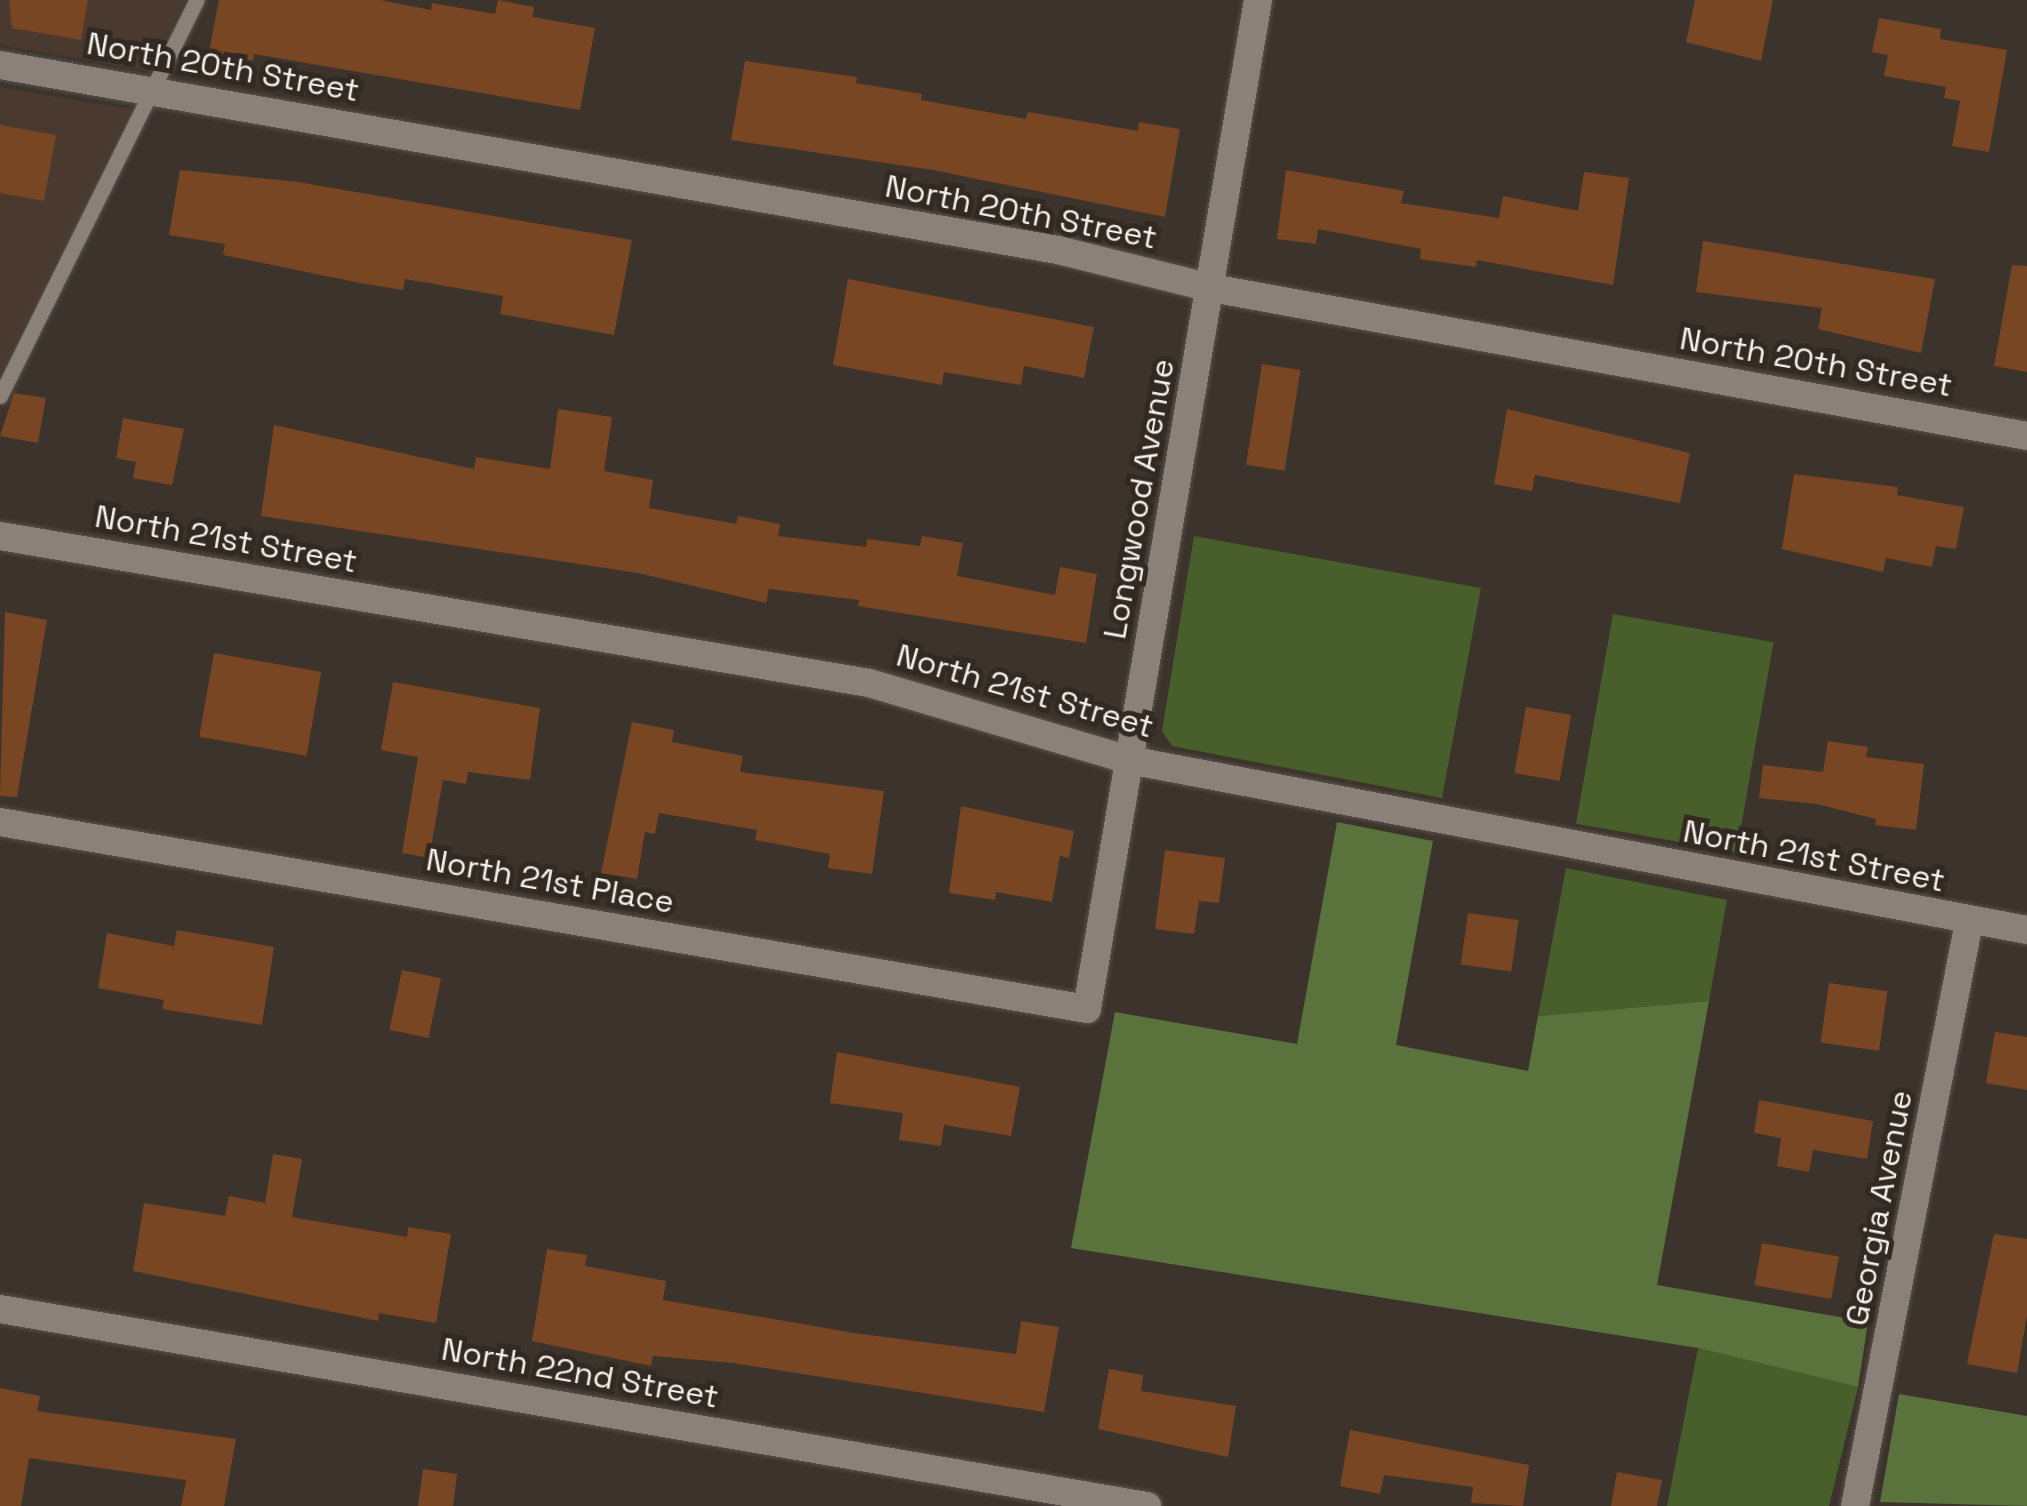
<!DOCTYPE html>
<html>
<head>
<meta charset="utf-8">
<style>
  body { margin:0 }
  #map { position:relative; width:2027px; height:1506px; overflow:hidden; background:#3c332c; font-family:"Space Grotesk",sans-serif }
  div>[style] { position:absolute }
  .commercial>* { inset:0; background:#4a392e }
  .green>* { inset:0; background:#485f2c; transform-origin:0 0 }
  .forest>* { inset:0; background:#5a733d }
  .building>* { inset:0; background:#784623; transform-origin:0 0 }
  .roads { filter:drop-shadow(0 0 2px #5a524c) drop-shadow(0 0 2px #5a524c) }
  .service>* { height:15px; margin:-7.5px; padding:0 7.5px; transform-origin:7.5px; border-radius:7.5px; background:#8b8178 }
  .minor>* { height:28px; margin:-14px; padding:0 14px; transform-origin:14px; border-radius:14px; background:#8b8178 }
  span { translate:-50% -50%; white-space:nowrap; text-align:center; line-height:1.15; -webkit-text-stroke:10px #322922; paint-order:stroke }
  .street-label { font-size:32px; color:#f6f0eb }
</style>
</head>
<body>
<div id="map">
  <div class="commercial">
    <div style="clip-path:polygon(0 0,185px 0,148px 71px,0 45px)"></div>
    <div style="clip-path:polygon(0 87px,131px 109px,0 374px)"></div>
  </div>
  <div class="green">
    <div style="clip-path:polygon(1194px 536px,1481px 588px,1442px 798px,1172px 746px,1162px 731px)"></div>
    <div style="left:1613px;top:614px;width:163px;height:213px;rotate:10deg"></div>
    <div style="clip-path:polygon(1566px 868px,1727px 900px,1709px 1001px,1538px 1016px)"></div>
    <div style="clip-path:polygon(1698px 1348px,1858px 1387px,1829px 1506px,1667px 1506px)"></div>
  </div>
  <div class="forest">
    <div style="clip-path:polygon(1337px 822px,1433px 841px,1396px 1045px,1528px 1071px,1538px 1016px,1709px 1001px,1657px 1285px,1868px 1322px,1858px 1387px,1698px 1348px,1071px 1248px,1115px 1012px,1297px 1044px)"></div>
    <div style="clip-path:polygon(1899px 1394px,2027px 1416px,2027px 1506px,1880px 1502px)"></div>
  </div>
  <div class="building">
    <div style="clip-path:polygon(9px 0,88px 0,81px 40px,12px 28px)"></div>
    <div style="clip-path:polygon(219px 0,380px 0,431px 10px,432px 3px,495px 14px,498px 0,534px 7px,533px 17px,595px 28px,580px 110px,254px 54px,253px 61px,209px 52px)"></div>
    <div style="clip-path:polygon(1695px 0,1773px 0,1761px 61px,1686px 42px)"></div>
    <div style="clip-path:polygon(1879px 18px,1941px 29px,1940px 39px,2007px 50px,1989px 152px,1952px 146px,1960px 101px,1944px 98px,1946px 87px,1884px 76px,1888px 55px,1872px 52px)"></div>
    <div style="clip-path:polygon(745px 61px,857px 77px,856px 83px,922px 94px,921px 100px,1026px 119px,1028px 112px,1138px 131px,1139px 122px,1180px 129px,1165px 217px,933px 170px,731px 140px)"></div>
    <div style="clip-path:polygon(0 125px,56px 135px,44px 201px,0 193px)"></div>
    <div style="clip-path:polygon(180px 170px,298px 182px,632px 240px,614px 335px,500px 314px,503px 296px,405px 279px,403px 290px,360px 283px,223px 255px,225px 244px,169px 235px)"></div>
    <div style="clip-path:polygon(1286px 170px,1404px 191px,1401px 203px,1499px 218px,1503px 196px,1578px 211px,1584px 172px,1629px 178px,1613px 285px,1477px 260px,1476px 267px,1420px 259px,1421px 249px,1318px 229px,1316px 244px,1277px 239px)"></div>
    <div style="clip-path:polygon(1703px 241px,1935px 279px,1921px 353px,1818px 329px,1822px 308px,1696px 292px)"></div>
    <div style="clip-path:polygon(2012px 265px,2027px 266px,2027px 372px,1994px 366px)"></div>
    <div style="clip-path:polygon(848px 279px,1094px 327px,1084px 378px,1024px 366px,1021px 385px,944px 372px,942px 385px,833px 365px)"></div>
    <div style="left:1262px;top:364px;width:39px;height:102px;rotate:9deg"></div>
    <div style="clip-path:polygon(14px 393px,46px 398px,38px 443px,0 436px)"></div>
    <div style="clip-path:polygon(558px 409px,612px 417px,604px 471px,653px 480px,649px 508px,736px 524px,738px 516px,780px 524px,778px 536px,866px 547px,867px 539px,920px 546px,922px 536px,963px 543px,957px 576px,1055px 595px,1060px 567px,1097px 574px,1086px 643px,858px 606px,859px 600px,769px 589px,766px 603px,638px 573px,261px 516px,274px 425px,474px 469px,476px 457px,550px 469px)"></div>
    <div style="clip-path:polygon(1507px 409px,1690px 453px,1680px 503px,1535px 475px,1532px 491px,1494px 484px)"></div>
    <div style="clip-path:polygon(123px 418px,184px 429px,172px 485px,133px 478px,136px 462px,116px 458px)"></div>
    <div style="clip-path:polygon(1794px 474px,1898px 487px,1897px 495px,1964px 507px,1956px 549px,1936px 546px,1932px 567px,1886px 558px,1883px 572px,1782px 549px)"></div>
    <div style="clip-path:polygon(5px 612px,47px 620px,17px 797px,0 796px)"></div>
    <div style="left:214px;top:653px;width:109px;height:85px;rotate:10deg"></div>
    <div style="clip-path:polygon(393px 682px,540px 708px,530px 780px,468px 772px,466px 784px,443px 780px,429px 858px,402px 853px,418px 757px,381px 750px)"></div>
    <div style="left:1526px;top:707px;width:46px;height:67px;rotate:10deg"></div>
    <div style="clip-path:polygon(632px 722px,674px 730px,672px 742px,743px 756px,740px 772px,884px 791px,872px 874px,828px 868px,830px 854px,755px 840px,757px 830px,659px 813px,655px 834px,645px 832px,637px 879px,601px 873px)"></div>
    <div style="clip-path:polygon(1828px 741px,1868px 747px,1866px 757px,1924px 764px,1916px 830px,1875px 825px,1876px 819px,1817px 804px,1759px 798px,1763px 765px,1823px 772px)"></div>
    <div style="clip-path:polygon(961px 806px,1074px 831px,1069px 858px,1060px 856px,1052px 902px,996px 892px,995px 900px,949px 893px)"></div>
    <div style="clip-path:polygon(1165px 850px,1225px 858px,1219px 903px,1199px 901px,1194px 934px,1155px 929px)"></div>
    <div style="left:1468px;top:913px;width:51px;height:52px;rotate:8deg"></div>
    <div style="clip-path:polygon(177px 930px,274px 947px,262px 1025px,162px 1009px,164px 1000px,98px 988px,107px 933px,174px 946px)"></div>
    <div style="left:402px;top:970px;width:40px;height:61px;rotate:12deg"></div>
    <div style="left:1829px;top:983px;width:59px;height:60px;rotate:8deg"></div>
    <div style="clip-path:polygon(1995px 1032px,2027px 1037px,2027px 1090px,1986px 1083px)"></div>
    <div style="clip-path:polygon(837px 1052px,1020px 1087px,1011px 1136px,944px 1125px,941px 1146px,899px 1140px,903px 1113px,830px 1103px)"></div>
    <div style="clip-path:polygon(1759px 1100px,1873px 1121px,1867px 1159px,1813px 1150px,1809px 1172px,1777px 1166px,1781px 1138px,1754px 1133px)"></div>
    <div style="clip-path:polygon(273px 1154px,302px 1159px,292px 1217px,407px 1237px,408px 1227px,451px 1234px,436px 1323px,379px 1313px,378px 1321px,133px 1271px,144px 1203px,225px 1216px,229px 1196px,265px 1203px)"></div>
    <div style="clip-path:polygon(1994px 1234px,2027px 1239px,2027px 1316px,2017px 1373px,1967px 1364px)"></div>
    <div style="left:1762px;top:1243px;width:78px;height:43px;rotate:10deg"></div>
    <div style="clip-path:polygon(547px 1249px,587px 1255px,585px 1266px,666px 1281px,663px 1300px,854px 1333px,1016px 1354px,1021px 1321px,1059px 1327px,1044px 1412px,733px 1363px,653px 1356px,651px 1366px,532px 1341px)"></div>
    <div style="clip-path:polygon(1109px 1369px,1143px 1375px,1141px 1391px,1236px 1406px,1228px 1457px,1098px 1429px)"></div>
    <div style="clip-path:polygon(0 1388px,40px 1396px,37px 1411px,236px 1439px,224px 1506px,181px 1506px,186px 1480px,29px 1458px,21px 1506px,0 1506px)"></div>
    <div style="clip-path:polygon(1350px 1430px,1529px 1465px,1523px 1506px,1471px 1503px,1473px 1487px,1384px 1475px,1380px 1494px,1340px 1486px)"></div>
    <div style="clip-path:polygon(423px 1469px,457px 1474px,453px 1506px,418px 1506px)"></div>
    <div style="clip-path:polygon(1617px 1472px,1662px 1480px,1657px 1506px,1611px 1506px)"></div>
  </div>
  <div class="roads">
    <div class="service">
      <div style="left:0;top:396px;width:442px;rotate:-63.6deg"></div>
    </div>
    <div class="minor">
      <div style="left:0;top:65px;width:1074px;rotate:9.92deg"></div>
      <div style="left:1058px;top:250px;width:158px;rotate:13.9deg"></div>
      <div style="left:1211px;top:288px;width:829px;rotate:10.28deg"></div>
      <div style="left:0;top:536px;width:881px;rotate:9.6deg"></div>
      <div style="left:869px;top:683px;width:271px;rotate:16.5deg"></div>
      <div style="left:1129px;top:760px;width:914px;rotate:10.72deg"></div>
      <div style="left:0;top:822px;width:1103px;rotate:9.76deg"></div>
      <div style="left:1087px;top:1009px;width:1023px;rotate:-80.38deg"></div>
      <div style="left:0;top:1309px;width:1164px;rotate:9.75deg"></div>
      <div style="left:1855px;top:1506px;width:595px;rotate:-78.95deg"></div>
    </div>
  </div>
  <div class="street-label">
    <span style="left:223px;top:67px;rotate:10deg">North 20th Street</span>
    <span style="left:1021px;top:212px;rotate:11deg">North 20th Street</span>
    <span style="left:1816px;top:362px;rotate:10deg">North 20th Street</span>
    <span style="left:1139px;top:499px;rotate:-80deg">Longwood Avenue</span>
    <span style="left:226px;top:539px;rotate:10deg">North 21st Street</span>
    <span style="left:1025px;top:691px;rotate:16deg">North 21st Street</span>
    <span style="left:1814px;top:856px;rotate:11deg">North 21st Street</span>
    <span style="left:550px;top:881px;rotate:10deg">North 21st Place</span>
    <span style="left:1879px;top:1208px;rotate:-79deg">Georgia Avenue</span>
    <span style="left:580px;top:1373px;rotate:10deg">North 22nd Street</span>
  </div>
</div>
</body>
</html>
